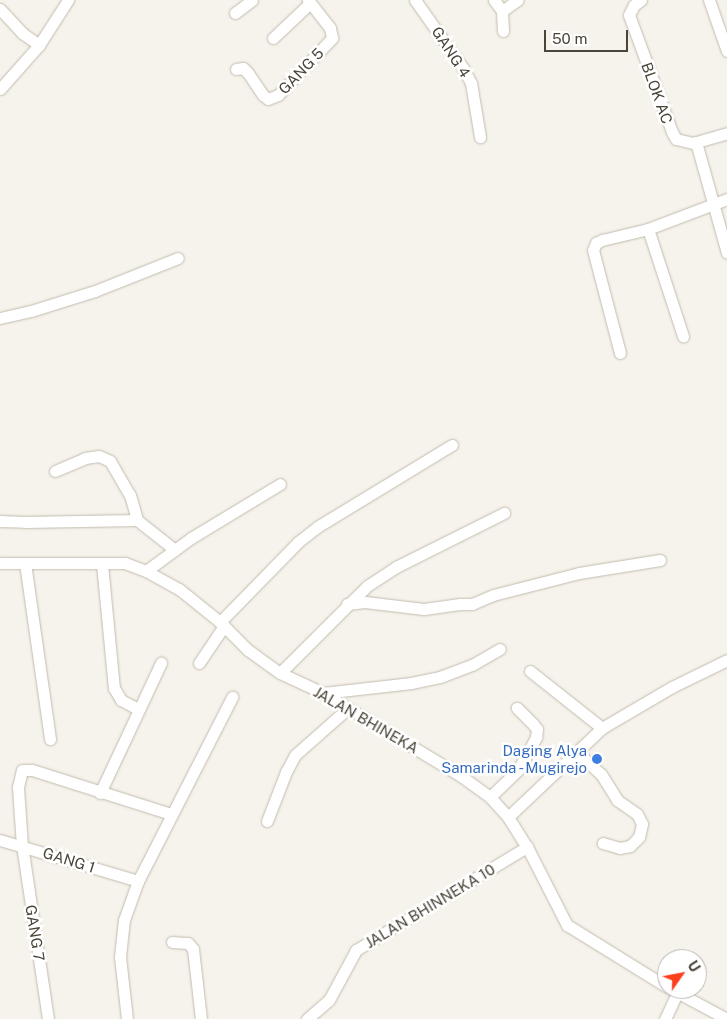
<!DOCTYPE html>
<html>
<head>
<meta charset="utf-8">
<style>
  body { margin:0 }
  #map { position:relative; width:727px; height:1019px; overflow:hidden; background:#f6f3ec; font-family:"Public Sans",sans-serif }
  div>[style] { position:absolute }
  .roads { filter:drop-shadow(0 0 1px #c2bbae) drop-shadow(0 0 1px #c2bbae) }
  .minor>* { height:11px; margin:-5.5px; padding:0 5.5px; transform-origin:5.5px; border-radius:5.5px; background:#fff }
  .dots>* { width:14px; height:14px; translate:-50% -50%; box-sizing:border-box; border:2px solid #fff; border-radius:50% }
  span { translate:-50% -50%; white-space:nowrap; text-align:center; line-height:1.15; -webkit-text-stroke:5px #fff; paint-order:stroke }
  .street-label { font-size:15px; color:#4b4439 }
  .shop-label { font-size:15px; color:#366cbe }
  .right { translate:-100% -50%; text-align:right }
  .north { position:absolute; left:657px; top:949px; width:50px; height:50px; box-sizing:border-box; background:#fff; border:1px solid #b7b4b0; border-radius:50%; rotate:57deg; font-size:14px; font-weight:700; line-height:20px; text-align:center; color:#4b4439 }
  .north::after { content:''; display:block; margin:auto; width:18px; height:22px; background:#fc3f1d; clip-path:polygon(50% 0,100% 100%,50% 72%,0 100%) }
  .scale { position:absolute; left:544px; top:30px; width:84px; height:22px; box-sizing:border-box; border:2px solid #4b4439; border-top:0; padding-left:6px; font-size:15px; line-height:18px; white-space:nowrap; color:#4b4439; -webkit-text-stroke:4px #fff; paint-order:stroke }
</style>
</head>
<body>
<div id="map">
  <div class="roads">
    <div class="minor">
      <div style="left:415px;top:0;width:83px;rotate:54.8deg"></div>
      <div style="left:463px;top:68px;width:17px;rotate:62deg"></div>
      <div style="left:471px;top:83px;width:55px;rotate:80.5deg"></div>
      <div style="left:494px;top:0;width:14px;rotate:54deg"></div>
      <div style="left:641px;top:0;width:9px;rotate:144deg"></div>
      <div style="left:634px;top:5px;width:11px;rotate:117deg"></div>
      <div style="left:629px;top:15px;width:125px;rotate:69.8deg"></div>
      <div style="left:672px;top:132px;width:8px;rotate:60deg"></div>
      <div style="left:676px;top:139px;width:17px;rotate:13deg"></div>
      <div style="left:693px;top:143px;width:35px;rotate:-16deg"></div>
      <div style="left:709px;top:0;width:54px;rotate:70.6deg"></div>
      <div style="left:0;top:9px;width:33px;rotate:47deg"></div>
      <div style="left:22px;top:33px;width:21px;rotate:35deg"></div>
      <div style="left:235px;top:13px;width:21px;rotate:-37deg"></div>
      <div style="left:503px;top:31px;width:20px;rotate:-93deg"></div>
      <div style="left:502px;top:11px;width:19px;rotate:-35deg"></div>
      <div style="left:273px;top:38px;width:51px;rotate:-43.4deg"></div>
      <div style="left:236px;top:69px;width:7px;rotate:-8deg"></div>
      <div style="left:243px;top:68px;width:7px;rotate:45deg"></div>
      <div style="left:248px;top:73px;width:27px;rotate:56deg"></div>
      <div style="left:263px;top:95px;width:6px;rotate:39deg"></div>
      <div style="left:268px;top:99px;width:11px;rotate:-22deg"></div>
      <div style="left:278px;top:95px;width:79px;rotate:-46.5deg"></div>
      <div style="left:332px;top:38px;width:10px;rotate:-101deg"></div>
      <div style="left:330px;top:28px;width:36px;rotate:-128deg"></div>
      <div style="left:0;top:89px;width:59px;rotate:-48.4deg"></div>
      <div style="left:39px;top:45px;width:54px;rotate:-57.2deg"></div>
      <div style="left:696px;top:142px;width:115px;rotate:74.4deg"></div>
      <div style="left:648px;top:229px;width:113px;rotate:71.9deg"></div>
      <div style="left:0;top:318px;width:32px;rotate:-13deg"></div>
      <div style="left:31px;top:311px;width:67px;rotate:-17.4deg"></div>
      <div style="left:95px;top:291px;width:89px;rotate:-21.7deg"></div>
      <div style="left:620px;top:353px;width:106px;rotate:-104.7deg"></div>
      <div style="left:593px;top:250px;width:8px;rotate:-67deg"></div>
      <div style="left:596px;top:243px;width:7px;rotate:-27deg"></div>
      <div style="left:602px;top:240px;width:47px;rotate:-13.4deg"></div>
      <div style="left:648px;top:229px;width:85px;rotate:-20.8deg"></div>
      <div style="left:55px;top:471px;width:33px;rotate:-23deg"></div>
      <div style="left:85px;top:458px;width:14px;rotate:-8deg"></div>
      <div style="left:99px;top:456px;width:12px;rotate:24deg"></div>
      <div style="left:110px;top:461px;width:39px;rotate:60deg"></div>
      <div style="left:130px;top:495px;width:26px;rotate:74deg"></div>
      <div style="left:137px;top:520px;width:48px;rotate:38.3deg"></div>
      <div style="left:0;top:521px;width:25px;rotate:2deg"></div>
      <div style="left:25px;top:522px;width:112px;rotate:-1deg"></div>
      <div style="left:0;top:563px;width:125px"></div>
      <div style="left:125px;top:563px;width:22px;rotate:21deg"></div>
      <div style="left:146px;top:571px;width:38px;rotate:29deg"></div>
      <div style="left:179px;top:589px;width:53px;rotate:38.8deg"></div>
      <div style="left:220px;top:622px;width:40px;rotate:45deg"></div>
      <div style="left:248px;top:650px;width:39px;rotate:36deg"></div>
      <div style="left:280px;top:673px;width:47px;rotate:24.9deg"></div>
      <div style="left:323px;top:693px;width:161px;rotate:31deg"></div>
      <div style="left:461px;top:776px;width:36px;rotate:36deg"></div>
      <div style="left:490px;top:797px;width:27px;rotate:48deg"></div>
      <div style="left:508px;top:817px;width:36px;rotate:58deg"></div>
      <div style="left:527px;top:847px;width:88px;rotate:62.9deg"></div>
      <div style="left:567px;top:925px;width:118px;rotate:31.8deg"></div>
      <div style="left:25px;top:563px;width:178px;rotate:81.9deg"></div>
      <div style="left:102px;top:564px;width:125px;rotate:84.5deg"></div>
      <div style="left:114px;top:688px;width:14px;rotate:60deg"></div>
      <div style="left:121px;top:700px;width:19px;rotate:28deg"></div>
      <div style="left:146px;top:571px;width:56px;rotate:-36.3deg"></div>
      <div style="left:191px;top:538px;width:104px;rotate:-31.2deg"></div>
      <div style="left:347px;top:604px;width:18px;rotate:-6deg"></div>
      <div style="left:365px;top:602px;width:59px;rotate:6.8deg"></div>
      <div style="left:424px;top:609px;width:36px;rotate:-8deg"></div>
      <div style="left:460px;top:604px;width:12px"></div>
      <div style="left:472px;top:604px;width:23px;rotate:-23deg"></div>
      <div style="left:493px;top:595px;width:89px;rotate:-14.3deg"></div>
      <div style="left:579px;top:573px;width:82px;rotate:-9.1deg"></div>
      <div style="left:220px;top:622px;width:112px;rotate:-45.7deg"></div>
      <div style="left:298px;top:542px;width:24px;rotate:-38deg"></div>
      <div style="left:317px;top:527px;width:158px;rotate:-31.3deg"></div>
      <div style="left:199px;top:663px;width:45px;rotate:-56deg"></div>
      <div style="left:530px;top:671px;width:92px;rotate:38.4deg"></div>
      <div style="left:280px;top:673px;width:123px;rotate:-45deg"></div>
      <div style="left:367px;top:586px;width:35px;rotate:-33deg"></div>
      <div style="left:396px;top:567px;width:121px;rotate:-26.6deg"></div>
      <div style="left:323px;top:693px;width:89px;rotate:-6.5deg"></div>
      <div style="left:411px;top:683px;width:30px;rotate:-12deg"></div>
      <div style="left:440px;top:677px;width:34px;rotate:-21deg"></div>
      <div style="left:472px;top:665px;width:32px;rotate:-30deg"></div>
      <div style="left:577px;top:752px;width:33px;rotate:43deg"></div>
      <div style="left:601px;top:774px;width:31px;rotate:58deg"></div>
      <div style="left:617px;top:800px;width:24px;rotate:35deg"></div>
      <div style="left:637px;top:814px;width:11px;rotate:63deg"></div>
      <div style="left:642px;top:824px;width:13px;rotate:103deg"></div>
      <div style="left:639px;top:837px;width:13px;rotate:135deg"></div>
      <div style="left:630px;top:846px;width:10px;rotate:169deg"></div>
      <div style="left:620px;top:848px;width:18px;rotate:-164deg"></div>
      <div style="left:100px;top:793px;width:144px;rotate:-64.9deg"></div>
      <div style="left:490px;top:797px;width:39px;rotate:-44deg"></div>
      <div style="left:518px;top:770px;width:38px;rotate:-61deg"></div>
      <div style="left:536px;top:737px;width:8px;rotate:-83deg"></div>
      <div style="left:537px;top:729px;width:6px;rotate:-129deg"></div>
      <div style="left:533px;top:724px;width:23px;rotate:-135deg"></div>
      <div style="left:508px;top:817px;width:129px;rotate:-43.4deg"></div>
      <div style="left:602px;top:728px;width:81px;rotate:-30.4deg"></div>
      <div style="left:672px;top:687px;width:61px;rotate:-26.1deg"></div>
      <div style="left:267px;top:821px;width:53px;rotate:-68.8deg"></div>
      <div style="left:286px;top:772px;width:19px;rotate:-62deg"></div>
      <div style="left:295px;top:755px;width:69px;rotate:-41.5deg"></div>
      <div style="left:0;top:840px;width:144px;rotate:16.5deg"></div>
      <div style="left:172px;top:942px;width:16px;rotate:4deg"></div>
      <div style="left:188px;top:943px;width:8px;rotate:50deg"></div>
      <div style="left:193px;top:949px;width:70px;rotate:83.5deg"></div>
      <div style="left:671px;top:989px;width:64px;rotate:28.2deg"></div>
      <div style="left:48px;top:1019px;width:175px;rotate:-98.5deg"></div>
      <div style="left:22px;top:846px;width:59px;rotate:-93.9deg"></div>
      <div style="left:18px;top:787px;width:17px;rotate:-77deg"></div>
      <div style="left:22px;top:770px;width:10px"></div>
      <div style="left:32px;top:770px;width:146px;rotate:17.6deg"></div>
      <div style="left:127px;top:1019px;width:62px;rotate:-96.4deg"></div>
      <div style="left:120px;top:957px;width:37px;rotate:-84deg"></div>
      <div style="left:124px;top:920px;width:41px;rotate:-70.3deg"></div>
      <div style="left:138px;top:881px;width:207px;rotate:-62.9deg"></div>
      <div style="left:307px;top:1019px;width:29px;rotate:-41deg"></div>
      <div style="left:329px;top:1000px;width:57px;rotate:-61.6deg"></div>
      <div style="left:356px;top:950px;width:200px;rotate:-31.1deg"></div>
      <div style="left:665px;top:1019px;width:29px;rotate:-65deg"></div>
    </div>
  </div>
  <div class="dots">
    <div style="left:597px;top:759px;background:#3f7fe0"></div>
  </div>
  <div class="street-label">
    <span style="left:451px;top:52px;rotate:57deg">GANG 4</span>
    <span style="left:301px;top:71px;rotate:-46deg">GANG 5</span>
    <span style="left:657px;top:93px;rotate:70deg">BLOK AC</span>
    <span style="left:366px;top:720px;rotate:30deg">JALAN BHINEKA</span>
    <span style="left:69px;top:860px;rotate:17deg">GANG 1</span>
    <span style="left:430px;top:906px;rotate:-31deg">JALAN BHINNEKA 10</span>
    <span style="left:35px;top:933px;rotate:81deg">GANG 7</span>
  </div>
  <div class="shop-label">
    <span class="right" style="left:587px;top:759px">Daging Alya<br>Samarinda - Mugirejo</span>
  </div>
  <div class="north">U</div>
  <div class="scale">50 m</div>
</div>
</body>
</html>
